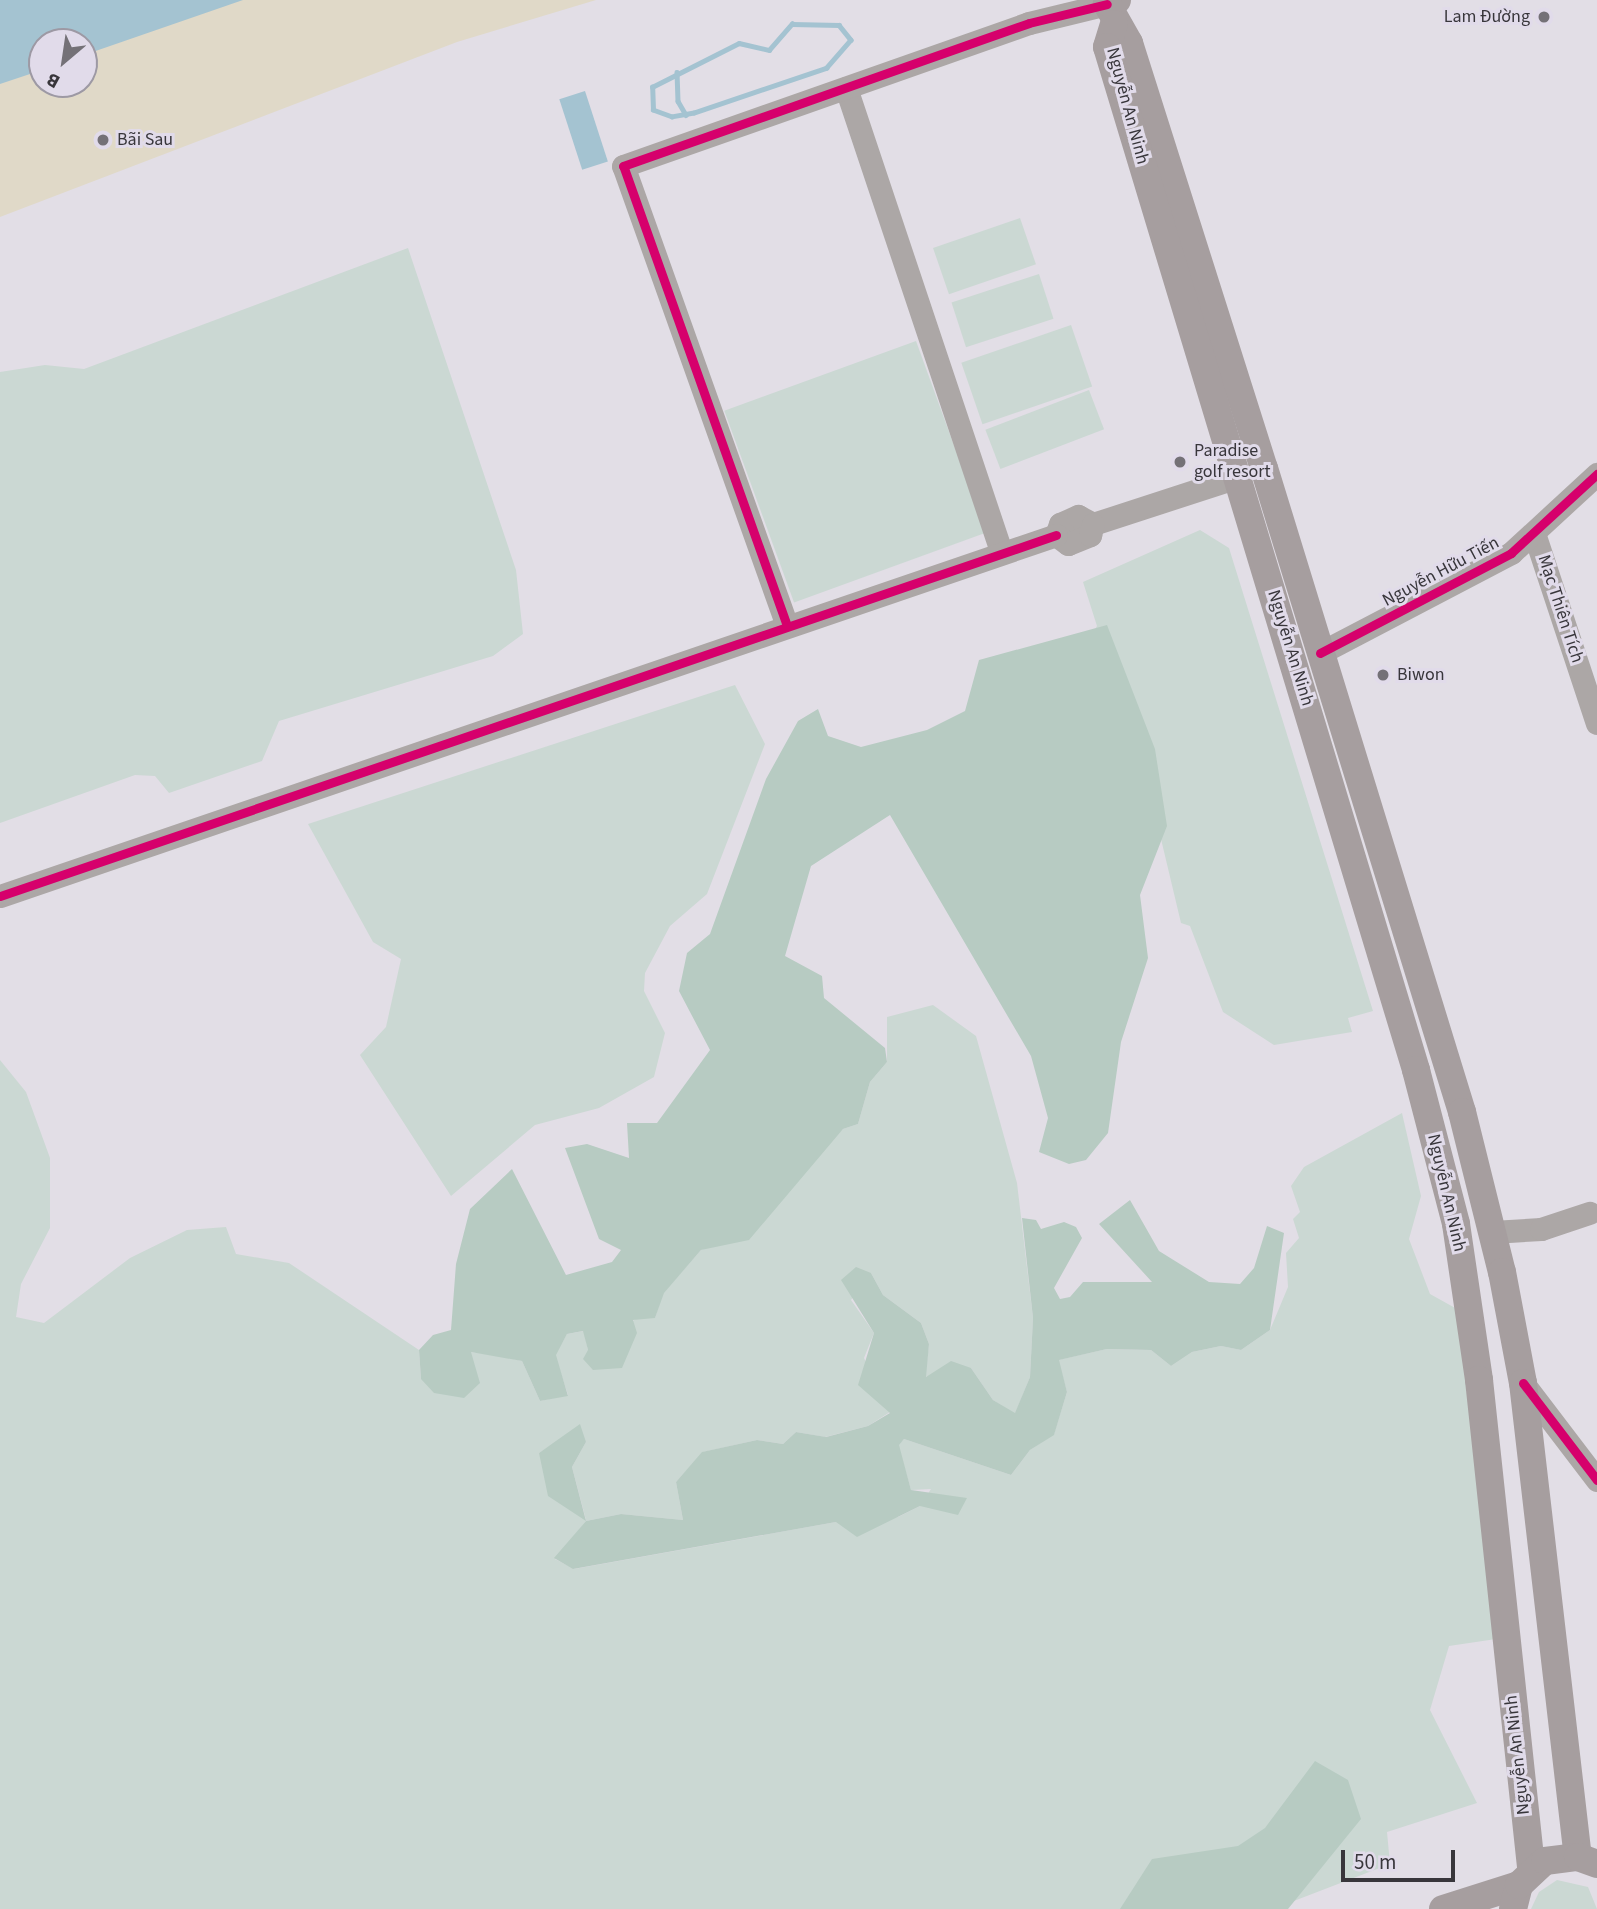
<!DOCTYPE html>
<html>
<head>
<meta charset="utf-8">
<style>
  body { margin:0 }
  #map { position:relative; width:1597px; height:1909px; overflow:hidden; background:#e2dee6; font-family:"Source Sans 3",sans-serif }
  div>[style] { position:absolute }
  .green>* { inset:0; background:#cbd8d3; transform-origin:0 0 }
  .forest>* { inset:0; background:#b7cbc2 }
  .sand>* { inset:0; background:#e0d9c8 }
  .water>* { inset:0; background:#a4c3d1; transform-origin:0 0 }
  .stream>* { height:4.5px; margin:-2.25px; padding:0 2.25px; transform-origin:2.25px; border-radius:2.25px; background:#a4c3d1 }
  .minor>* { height:23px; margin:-11.5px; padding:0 11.5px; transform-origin:11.5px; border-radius:11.5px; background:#aca7a6 }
  .major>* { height:28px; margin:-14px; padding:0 14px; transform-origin:14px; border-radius:14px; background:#a69e9f }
  .cycleway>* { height:9px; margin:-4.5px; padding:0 4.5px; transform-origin:4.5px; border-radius:4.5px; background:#d6006c }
  .dots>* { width:19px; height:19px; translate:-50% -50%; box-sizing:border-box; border:4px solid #e1dbea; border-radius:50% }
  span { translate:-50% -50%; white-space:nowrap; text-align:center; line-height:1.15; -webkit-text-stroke:6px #e1dbea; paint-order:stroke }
  .poi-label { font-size:18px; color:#38363b }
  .right { translate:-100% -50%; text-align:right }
  .left { translate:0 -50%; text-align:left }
  .street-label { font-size:18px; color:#38363b }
  .north { position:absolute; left:28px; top:28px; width:70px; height:70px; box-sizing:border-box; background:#e1dbea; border:2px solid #9d99a4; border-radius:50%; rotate:209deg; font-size:19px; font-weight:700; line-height:28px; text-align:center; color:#38363b }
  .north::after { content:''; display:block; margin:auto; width:24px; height:32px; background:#747177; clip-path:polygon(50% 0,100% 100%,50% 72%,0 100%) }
  .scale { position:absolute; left:1341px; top:1850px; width:114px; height:32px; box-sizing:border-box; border:4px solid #38363b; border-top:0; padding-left:9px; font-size:21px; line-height:24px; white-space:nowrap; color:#38363b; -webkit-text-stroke:5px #e1dbea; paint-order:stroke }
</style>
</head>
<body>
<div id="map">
  <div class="green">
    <div style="left:1020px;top:218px;width:49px;height:92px;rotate:71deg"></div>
    <div style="clip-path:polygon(408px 248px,516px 570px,523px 634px,493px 656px,279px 721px,262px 761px,169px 793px,155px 776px,135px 775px,0 823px,0 372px,45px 365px,84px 369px)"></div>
    <div style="left:1039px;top:274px;width:47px;height:92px;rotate:72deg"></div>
    <div style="left:1071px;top:325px;width:65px;height:116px;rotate:71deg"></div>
    <div style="left:916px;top:341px;width:204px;height:204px;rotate:70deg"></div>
    <div style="left:1089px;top:390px;width:42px;height:111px;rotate:69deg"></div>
    <div style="clip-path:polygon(1200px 530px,1229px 548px,1373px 1011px,1348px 1018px,1352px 1032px,1274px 1045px,1223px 1012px,1190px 926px,1181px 923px,1161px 839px,1151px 835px,1091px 637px,1097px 626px,1083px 582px)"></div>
    <div style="clip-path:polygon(735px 685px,765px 744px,707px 894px,670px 926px,645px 973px,644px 991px,665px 1033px,654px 1077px,599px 1108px,535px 1125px,451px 1196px,360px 1055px,386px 1027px,401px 959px,373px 942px,308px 824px)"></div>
    <div style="clip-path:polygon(evenodd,933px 1005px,976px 1036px,1017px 1183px,1033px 1318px,1030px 1377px,1015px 1414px,993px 1400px,971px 1368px,925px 1377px,929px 1344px,921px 1323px,883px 1295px,871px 1273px,851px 1300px,874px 1333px,864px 1358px,890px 1412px,868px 1426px,825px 1437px,796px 1432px,783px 1444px,757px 1440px,703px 1452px,676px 1482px,683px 1520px,621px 1514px,586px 1521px,555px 1559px,574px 1569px,836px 1522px,898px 1517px,920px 1506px,931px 1489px,911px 1490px,898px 1445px,904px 1439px,1011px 1475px,1030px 1450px,1054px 1434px,1067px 1392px,1058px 1360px,1107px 1349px,1151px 1350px,1171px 1366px,1192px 1352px,1221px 1346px,1241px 1350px,1270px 1330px,1288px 1287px,1286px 1253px,1299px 1238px,1293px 1219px,1300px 1212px,1291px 1186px,1304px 1167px,1402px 1113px,1421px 1196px,1409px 1239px,1430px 1294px,1457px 1309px,1496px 1639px,1449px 1646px,1430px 1710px,1477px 1803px,1387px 1832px,1390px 1864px,1273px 1909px,0 1909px,0 1060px,26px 1092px,50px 1158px,50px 1228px,21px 1284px,16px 1317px,44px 1323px,130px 1258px,187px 1230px,226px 1227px,236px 1254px,289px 1263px,419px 1350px,421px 1379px,479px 1383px,470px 1352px,492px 1354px,522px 1361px,540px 1401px,568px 1395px,555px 1355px,567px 1334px,584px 1331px,588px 1350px,642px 1315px,655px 1318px,663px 1293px,701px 1250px,728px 1240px,843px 1129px,858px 1124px,870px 1082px,887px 1062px,887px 1017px,933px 1005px,571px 1432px,586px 1442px,572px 1467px,586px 1520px,539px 1453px,571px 1432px)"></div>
    <div style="clip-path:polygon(1557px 1880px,1588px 1887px,1597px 1909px,1531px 1909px,1539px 1892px)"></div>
  </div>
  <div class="forest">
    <div style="clip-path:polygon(1107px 625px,1155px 749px,1167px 826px,1140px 895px,1148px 958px,1121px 1042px,1108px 1133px,1086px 1160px,1069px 1164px,1039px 1152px,1048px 1118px,1031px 1056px,890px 815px,811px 866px,785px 956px,822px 976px,824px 998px,885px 1048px,887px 1062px,870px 1082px,858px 1124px,843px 1129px,749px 1240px,701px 1250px,664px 1293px,655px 1318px,633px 1320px,637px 1333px,622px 1368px,593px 1370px,583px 1359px,588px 1350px,583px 1331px,567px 1334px,556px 1355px,568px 1396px,540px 1401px,522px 1361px,471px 1352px,480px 1383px,464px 1398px,434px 1393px,421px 1379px,419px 1350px,433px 1335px,451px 1330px,456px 1264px,470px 1209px,512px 1169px,566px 1275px,612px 1262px,621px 1250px,599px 1239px,565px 1148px,587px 1144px,629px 1158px,627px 1123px,657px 1123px,710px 1050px,679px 991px,687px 953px,710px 934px,766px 779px,798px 721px,818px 709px,828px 736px,861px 747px,927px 730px,965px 711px,979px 660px)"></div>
    <div style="clip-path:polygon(1130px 1200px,1159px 1251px,1209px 1282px,1240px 1284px,1254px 1268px,1267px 1226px,1284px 1233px,1270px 1330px,1241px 1350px,1221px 1346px,1192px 1352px,1171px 1366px,1151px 1350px,1107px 1349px,1059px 1360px,1067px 1392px,1054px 1435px,1030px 1450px,1011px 1475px,904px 1439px,899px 1445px,911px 1490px,967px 1498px,958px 1515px,920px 1506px,857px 1537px,836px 1522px,573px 1569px,554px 1558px,586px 1521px,548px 1496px,539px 1453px,580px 1424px,586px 1442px,572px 1467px,586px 1521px,621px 1514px,683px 1520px,676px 1482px,702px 1452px,757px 1440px,783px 1444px,796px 1432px,826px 1437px,868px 1426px,890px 1413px,858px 1385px,874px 1333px,841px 1280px,856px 1267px,871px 1273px,883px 1295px,921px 1323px,929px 1344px,926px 1377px,951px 1361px,971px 1368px,993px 1400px,1015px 1413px,1030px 1377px,1033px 1318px,1022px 1218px,1036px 1220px,1041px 1229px,1064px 1222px,1076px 1227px,1082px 1238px,1054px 1288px,1060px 1299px,1070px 1297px,1083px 1282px,1152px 1282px,1099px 1224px)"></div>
    <div style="clip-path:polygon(1315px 1761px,1348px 1780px,1361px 1819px,1288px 1909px,1120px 1909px,1152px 1859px,1238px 1846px,1265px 1828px)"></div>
  </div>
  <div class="sand">
    <div style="clip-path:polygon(evenodd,85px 0,596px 0,457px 42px,0 217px,0 33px,85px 0,42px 42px,84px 42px,84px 84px,42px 84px,42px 42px)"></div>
  </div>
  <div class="water">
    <div style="clip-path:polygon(0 0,243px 0,84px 55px,84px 42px,42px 42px,42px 70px,0 84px)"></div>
    <div style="left:585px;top:91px;width:74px;height:27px;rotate:72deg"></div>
  </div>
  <div class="stream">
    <div style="left:792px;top:24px;width:47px;rotate:1.2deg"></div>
    <div style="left:839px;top:25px;width:19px;rotate:51deg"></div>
    <div style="left:851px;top:40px;width:37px;rotate:131deg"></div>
    <div style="left:827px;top:68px;width:140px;rotate:161.3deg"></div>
    <div style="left:694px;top:113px;width:22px;rotate:170deg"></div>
    <div style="left:672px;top:117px;width:20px;rotate:-160deg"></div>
    <div style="left:653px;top:110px;width:23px;rotate:-92deg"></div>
    <div style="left:652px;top:87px;width:97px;rotate:-26.8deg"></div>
    <div style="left:739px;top:43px;width:31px;rotate:13deg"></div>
    <div style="left:769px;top:50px;width:35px;rotate:-49deg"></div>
    <div style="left:677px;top:72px;width:29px;rotate:88deg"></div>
    <div style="left:678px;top:101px;width:16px;rotate:60deg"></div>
  </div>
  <div class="minor">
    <div style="left:846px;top:88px;width:490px;rotate:71.5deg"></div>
    <div style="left:1056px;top:535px;width:12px;rotate:-70deg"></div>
    <div style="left:1060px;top:524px;width:20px;rotate:-24deg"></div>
    <div style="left:1078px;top:516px;width:17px;rotate:28deg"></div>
    <div style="left:1093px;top:524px;width:152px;rotate:-18deg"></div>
    <div style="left:1056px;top:535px;width:15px;rotate:37deg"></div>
    <div style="left:1068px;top:544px;width:24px;rotate:-22deg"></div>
    <div style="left:1090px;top:535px;width:11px;rotate:-75deg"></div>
    <div style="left:1535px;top:536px;width:197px;rotate:71.7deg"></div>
    <div style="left:786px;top:623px;width:485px;rotate:-109.6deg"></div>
    <div style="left:623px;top:166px;width:430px;rotate:-19.4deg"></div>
    <div style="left:1029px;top:23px;width:80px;rotate:-13.7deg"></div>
    <div style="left:1320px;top:653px;width:216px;rotate:-27.6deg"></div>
    <div style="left:1511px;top:553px;width:117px;rotate:-42.6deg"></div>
    <div style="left:0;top:896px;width:1116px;rotate:-18.87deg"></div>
    <div style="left:1492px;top:1232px;width:49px;rotate:-3.5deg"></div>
    <div style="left:1541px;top:1229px;width:51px;rotate:-18.4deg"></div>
    <div style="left:1523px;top:1383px;width:122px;rotate:52.7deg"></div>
  </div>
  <div class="major">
    <div style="left:1117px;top:0;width:11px;rotate:158deg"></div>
    <div style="left:1107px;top:4px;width:45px;rotate:60.6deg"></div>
    <div style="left:1129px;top:43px;width:446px;rotate:72.4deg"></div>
    <div style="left:1264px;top:468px;width:674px;rotate:72.91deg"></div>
    <div style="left:1462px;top:1112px;width:165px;rotate:76deg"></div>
    <div style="left:1502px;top:1272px;width:113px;rotate:79.3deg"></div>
    <div style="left:1523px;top:1383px;width:477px;rotate:83.4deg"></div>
    <div style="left:1114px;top:24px;width:24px;rotate:107deg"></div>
    <div style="left:1107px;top:47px;width:1069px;rotate:73.19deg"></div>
    <div style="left:1416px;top:1070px;width:159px;rotate:75.4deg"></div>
    <div style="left:1456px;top:1224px;width:158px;rotate:81.6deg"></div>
    <div style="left:1479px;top:1380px;width:493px;rotate:83.9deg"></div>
    <div style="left:1443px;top:1909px;width:80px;rotate:-17.5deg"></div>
    <div style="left:1513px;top:1909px;width:25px;rotate:-76deg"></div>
    <div style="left:1519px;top:1885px;width:35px;rotate:-43deg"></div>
    <div style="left:1545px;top:1861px;width:33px;rotate:-7deg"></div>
    <div style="left:1578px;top:1857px;width:20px;rotate:20deg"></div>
  </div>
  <div class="cycleway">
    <div style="left:786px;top:623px;width:485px;rotate:-109.6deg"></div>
    <div style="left:623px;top:166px;width:430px;rotate:-19.4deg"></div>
    <div style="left:1029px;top:23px;width:80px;rotate:-13.7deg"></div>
    <div style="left:1320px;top:653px;width:216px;rotate:-27.6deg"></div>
    <div style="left:1511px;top:553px;width:117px;rotate:-42.6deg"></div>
    <div style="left:0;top:896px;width:1116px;rotate:-18.87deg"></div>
    <div style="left:1523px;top:1383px;width:122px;rotate:52.7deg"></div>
  </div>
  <div class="dots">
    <div style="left:1544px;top:17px;background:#747177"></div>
    <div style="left:103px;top:140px;background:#747177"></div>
    <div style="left:1180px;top:462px;background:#747177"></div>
    <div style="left:1383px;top:675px;background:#747177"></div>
  </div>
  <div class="poi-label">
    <span class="right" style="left:1530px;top:17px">Lam Đường</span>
    <span class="left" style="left:117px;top:140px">Bãi Sau</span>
    <span class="left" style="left:1194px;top:462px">Paradise<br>golf resort</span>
    <span class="left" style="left:1397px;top:675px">Biwon</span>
  </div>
  <div class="street-label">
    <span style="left:1127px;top:106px;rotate:75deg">Nguyễn An Ninh</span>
    <span style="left:1441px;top:572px;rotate:-28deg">Nguyễn Hữu Tiến</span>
    <span style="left:1560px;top:609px;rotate:72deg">Mạc Thiên Tích</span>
    <span style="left:1290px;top:648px;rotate:73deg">Nguyễn An Ninh</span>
    <span style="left:1446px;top:1193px;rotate:77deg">Nguyễn An Ninh</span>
    <span style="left:1518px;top:1755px;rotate:-96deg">Nguyễn An Ninh</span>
  </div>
  <div class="north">B</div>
  <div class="scale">50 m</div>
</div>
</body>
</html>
